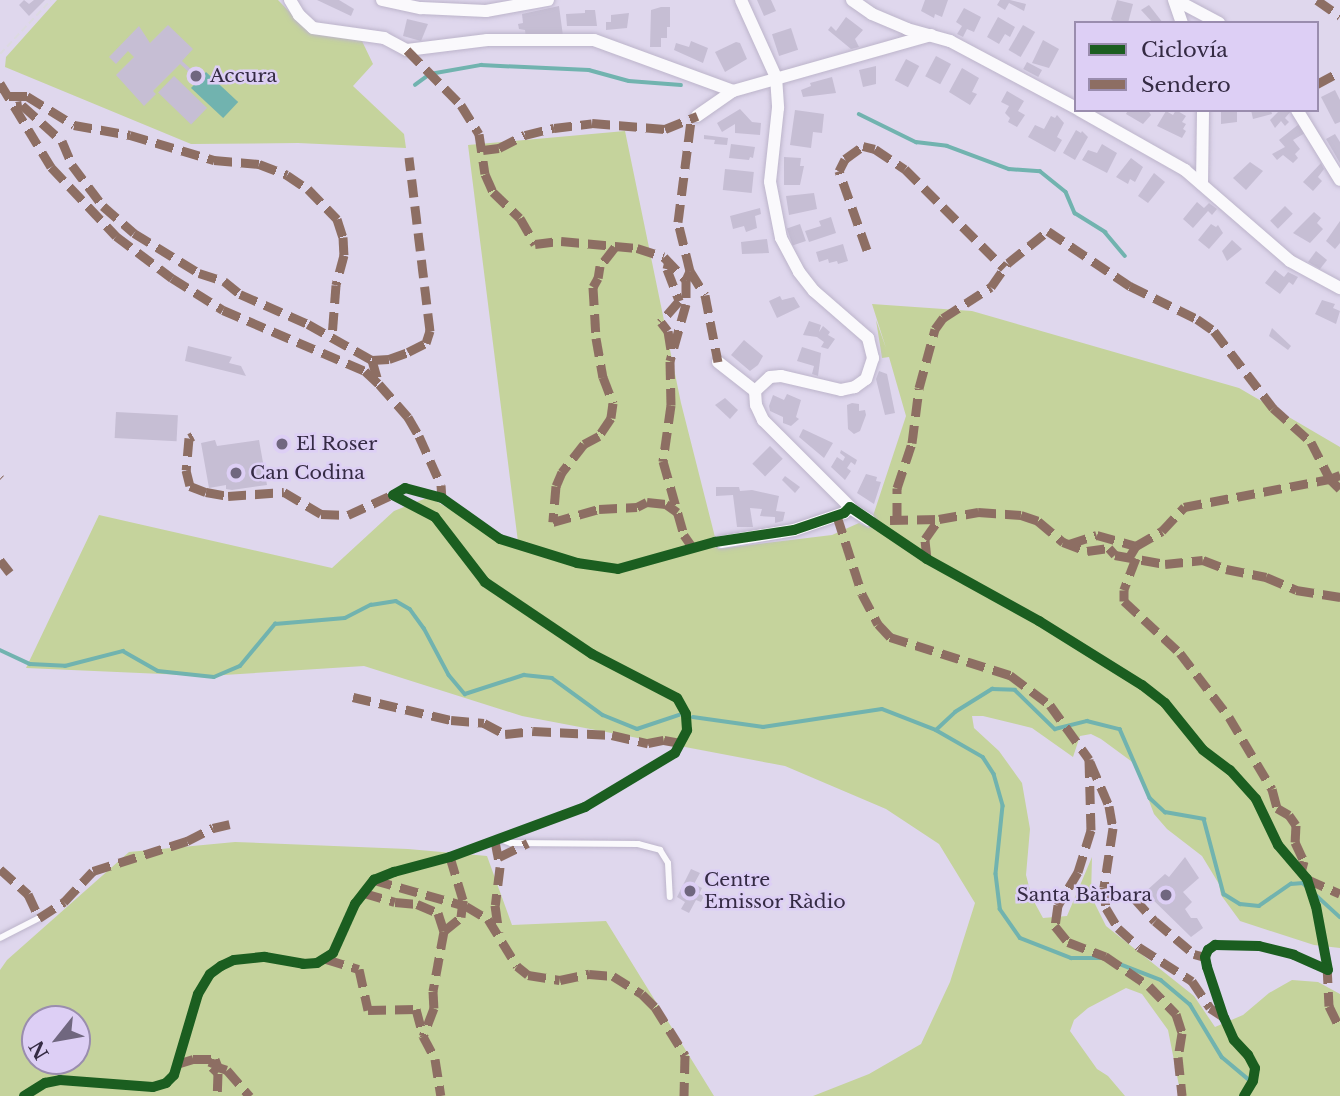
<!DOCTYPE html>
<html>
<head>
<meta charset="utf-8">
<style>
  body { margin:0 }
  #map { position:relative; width:1340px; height:1096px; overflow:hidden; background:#dfd7ed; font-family:"Libre Baskerville",serif }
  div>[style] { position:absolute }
  .green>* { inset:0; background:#c5d39c }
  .water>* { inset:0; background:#71b3af; transform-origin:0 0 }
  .stream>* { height:3.5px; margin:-1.75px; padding:0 1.75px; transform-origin:1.75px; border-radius:1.75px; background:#71b3af }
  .building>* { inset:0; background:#c6bed4; transform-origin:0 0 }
  .path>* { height:2px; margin-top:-1px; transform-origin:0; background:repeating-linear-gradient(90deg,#dcdae1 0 7px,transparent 0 10.5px) }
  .roads { filter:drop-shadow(0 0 2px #bcb4ca) drop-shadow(0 0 2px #bcb4ca) }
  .lane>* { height:6px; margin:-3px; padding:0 3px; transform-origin:3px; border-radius:3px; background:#faf9fc }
  .street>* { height:12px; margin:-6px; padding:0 6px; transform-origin:6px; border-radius:6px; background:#faf9fc }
  .quiet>* { height:9px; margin-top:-4.5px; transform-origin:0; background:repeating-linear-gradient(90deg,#8d6e63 0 18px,transparent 0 27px) }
  .cycleway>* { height:10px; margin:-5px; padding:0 5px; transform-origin:5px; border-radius:5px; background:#1b5e20 }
  .dots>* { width:19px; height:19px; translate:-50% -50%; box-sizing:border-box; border:4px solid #ddcff5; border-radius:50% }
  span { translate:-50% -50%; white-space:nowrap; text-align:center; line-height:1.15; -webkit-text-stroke:5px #ddcff5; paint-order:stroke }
  .poi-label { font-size:19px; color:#352b44 }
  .left { translate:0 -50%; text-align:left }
  .right { translate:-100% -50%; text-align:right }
  .legend { position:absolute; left:1074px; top:21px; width:245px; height:91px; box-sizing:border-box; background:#ddcff5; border:2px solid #9a8dae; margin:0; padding:9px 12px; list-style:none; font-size:21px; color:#352b44 }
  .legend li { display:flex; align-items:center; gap:14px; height:35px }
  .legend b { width:35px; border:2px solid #9a8dae }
  .north { position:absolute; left:21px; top:1005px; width:70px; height:70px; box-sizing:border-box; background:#ddcff5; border:2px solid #9a8dae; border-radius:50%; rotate:239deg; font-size:19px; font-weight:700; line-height:28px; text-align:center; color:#352b44 }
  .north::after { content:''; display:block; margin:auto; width:24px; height:32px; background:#70677f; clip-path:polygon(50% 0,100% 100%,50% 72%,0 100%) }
</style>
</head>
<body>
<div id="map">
  <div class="green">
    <div style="clip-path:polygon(57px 0,278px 0,307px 30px,362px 41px,373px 64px,353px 86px,404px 134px,406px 148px,298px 143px,191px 144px,5px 67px,6px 57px)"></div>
    <div style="clip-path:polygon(625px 131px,681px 403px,718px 549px,832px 535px,859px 523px,869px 528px,906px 416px,889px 357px,882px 358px,876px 320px,886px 348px,872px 304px,972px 311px,1239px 388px,1340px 447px,1340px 948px,1314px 945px,1240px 921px,1221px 895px,1219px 884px,1202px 856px,1167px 829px,1154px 814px,1135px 764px,1101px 739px,1091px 734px,1080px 736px,1073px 757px,1032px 728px,983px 716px,972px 716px,974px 728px,999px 751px,1022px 783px,1030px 829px,1026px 875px,1032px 898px,1043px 918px,1067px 916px,1092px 857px,1091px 896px,1106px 926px,1194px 996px,1215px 1027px,1243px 1015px,1269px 993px,1292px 980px,1318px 982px,1340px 994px,1340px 1096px,1181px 1096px,1168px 1030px,1142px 994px,1126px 988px,1088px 1008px,1074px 1020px,1070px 1031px,1097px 1069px,1108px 1076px,1125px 1096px,813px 1096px,869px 1074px,921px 1044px,950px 982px,975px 903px,939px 844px,886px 809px,785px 766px,522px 716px,364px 666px,208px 676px,26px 668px,99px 515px,332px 568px,394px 511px,429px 497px,519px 550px,468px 145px)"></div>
    <div style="clip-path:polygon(evenodd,235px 842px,408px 849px,487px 856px,512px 925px,606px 921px,714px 1096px,0 1096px,0 970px,7px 960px,129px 852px,235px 842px,35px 1019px,77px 1019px,77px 1061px,35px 1061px,35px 1019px)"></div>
  </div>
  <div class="water">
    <div style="left:206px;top:72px;width:44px;height:22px;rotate:43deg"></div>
  </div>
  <div class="stream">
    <div style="left:415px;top:85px;width:19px;rotate:-36deg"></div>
    <div style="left:430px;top:74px;width:52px;rotate:-10deg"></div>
    <div style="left:481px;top:65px;width:108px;rotate:2.7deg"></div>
    <div style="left:589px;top:70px;width:41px;rotate:15.4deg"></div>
    <div style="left:629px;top:81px;width:52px;rotate:4.4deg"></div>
    <div style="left:859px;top:114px;width:64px;rotate:26.2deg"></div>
    <div style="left:916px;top:142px;width:31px;rotate:7deg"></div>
    <div style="left:947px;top:146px;width:66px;rotate:20.4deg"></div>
    <div style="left:1009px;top:169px;width:31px;rotate:4deg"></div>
    <div style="left:1040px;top:171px;width:33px;rotate:39deg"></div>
    <div style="left:1066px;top:192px;width:23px;rotate:67deg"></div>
    <div style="left:1075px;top:213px;width:36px;rotate:32deg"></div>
    <div style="left:1105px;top:232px;width:31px;rotate:50deg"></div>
    <div style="left:0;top:650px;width:33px;rotate:25deg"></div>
    <div style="left:30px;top:664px;width:35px;rotate:3deg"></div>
    <div style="left:65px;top:666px;width:60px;rotate:-14.5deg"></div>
    <div style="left:123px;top:651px;width:40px;rotate:29.7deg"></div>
    <div style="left:158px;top:671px;width:56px;rotate:6.1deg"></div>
    <div style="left:214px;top:677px;width:28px;rotate:-23deg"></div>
    <div style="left:240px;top:666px;width:55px;rotate:-50.2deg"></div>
    <div style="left:275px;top:624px;width:70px;rotate:-4.9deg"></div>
    <div style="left:345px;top:618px;width:29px;rotate:-27deg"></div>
    <div style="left:371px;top:605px;width:25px;rotate:-9deg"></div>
    <div style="left:396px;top:601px;width:16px;rotate:30deg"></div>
    <div style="left:410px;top:609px;width:24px;rotate:54deg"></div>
    <div style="left:424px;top:628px;width:53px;rotate:62deg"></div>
    <div style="left:449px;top:675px;width:25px;rotate:50deg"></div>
    <div style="left:465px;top:694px;width:62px;rotate:-17.9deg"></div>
    <div style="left:524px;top:675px;width:28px;rotate:6deg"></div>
    <div style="left:552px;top:678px;width:63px;rotate:36deg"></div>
    <div style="left:603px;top:715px;width:37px;rotate:22deg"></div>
    <div style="left:637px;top:729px;width:44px;rotate:-18.4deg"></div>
    <div style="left:693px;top:717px;width:71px;rotate:8.1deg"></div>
    <div style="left:763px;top:727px;width:120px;rotate:-8.6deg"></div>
    <div style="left:882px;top:709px;width:58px;rotate:21.3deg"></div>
    <div style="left:936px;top:730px;width:54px;rotate:29.9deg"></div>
    <div style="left:983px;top:757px;width:20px;rotate:57deg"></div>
    <div style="left:994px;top:774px;width:33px;rotate:74deg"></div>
    <div style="left:1003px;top:806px;width:68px;rotate:95.9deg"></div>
    <div style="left:996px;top:874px;width:35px;rotate:83deg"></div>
    <div style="left:1000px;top:909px;width:35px;rotate:55deg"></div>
    <div style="left:1020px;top:938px;width:55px;rotate:21.4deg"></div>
    <div style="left:1071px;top:958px;width:33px"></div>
    <div style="left:1104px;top:958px;width:61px;rotate:21.1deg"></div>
    <div style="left:1161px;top:980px;width:38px;rotate:40deg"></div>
    <div style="left:1190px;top:1004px;width:62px;rotate:58.9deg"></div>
    <div style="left:1222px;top:1057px;width:34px;rotate:40deg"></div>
    <div style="left:936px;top:730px;width:26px;rotate:-43deg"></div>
    <div style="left:955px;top:712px;width:44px;rotate:-31.9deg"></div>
    <div style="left:992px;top:689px;width:23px;rotate:2deg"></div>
    <div style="left:1015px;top:690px;width:56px;rotate:44.3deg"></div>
    <div style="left:1055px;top:729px;width:33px;rotate:-14deg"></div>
    <div style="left:1087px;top:721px;width:34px;rotate:14deg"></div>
    <div style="left:1120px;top:729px;width:75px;rotate:66.5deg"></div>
    <div style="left:1150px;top:798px;width:21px;rotate:43deg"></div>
    <div style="left:1165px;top:812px;width:40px;rotate:10deg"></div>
    <div style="left:1204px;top:819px;width:78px;rotate:75.1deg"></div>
    <div style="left:1224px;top:894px;width:19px;rotate:32deg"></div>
    <div style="left:1240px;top:904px;width:19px;rotate:6deg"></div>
    <div style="left:1259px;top:906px;width:39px;rotate:-35deg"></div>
    <div style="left:1291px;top:884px;width:12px;rotate:-5deg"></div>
    <div style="left:1303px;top:883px;width:50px;rotate:42.6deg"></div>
  </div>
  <div class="building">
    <div style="clip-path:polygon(24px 0,29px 4px,34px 0,45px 0,29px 16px,19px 5px)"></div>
    <div style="clip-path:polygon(317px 0,339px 0,354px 9px,351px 16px)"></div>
    <div style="clip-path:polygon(757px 0,771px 0,776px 11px,764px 16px)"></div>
    <div style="clip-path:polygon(925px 0,948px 0,942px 17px,935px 14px,934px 18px,921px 11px)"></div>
    <div style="clip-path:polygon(1000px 0,1010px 0,1026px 4px,1024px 11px,1009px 3px,1005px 10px,997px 5px)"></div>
    <div style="clip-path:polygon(1117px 0,1133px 4px,1128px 23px,1115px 23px,1111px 19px)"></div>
    <div style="clip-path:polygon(1149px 5px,1163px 23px,1153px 23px,1141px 10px)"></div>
    <div style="clip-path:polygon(559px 6px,563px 36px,526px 38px,525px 30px,519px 29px,518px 24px,523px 23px,522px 14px)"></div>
    <div style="clip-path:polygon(661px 7px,670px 7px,670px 27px,667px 27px,667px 38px,661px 38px,661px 47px,650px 47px,651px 10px)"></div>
    <div style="clip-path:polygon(964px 8px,981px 17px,974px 32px,967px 29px,963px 37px,957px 34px,962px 26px,956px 22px)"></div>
    <div style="clip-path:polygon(585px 10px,595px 10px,597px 26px,567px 26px,566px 14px,585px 13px)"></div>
    <div style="clip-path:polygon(629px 13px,627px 28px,606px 30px,606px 22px,611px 22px,611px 15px)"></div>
    <div style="clip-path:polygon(846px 17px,863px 30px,855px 39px,859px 47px,851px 49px,828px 30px,831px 26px,836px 31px)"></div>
    <div style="clip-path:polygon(998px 17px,1015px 27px,1010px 37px,1005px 34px,999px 44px,987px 37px)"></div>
    <div style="clip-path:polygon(407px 19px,428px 24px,421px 41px,403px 36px)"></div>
    <div style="clip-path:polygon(168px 25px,193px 49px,182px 61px,193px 71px,191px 74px,180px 64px,153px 91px,156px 94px,144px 106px,116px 75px,134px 57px,128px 51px,116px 64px,109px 57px,139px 26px,150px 43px)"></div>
    <div style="left:1023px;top:25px;width:14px;height:29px;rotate:30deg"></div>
    <div style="left:791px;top:28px;width:23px;height:20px;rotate:72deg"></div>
    <div style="clip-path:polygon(1043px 40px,1059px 49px,1049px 68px,1032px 63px)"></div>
    <div style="clip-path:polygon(691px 41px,708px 48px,703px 63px,674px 50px,676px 43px,689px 47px)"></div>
    <div style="clip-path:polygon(736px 42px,740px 43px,747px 59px,725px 72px,715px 52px)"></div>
    <div style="left:936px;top:56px;width:17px;height:23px;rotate:28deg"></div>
    <div style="left:906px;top:59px;width:15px;height:24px;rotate:28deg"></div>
    <div style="left:1027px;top:62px;width:17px;height:8px;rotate:28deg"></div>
    <div style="clip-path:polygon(876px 66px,876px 84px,863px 87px,859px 70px)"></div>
    <div style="clip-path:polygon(962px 68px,979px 78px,972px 92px,977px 94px,970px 105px,949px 92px)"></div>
    <div style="left:174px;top:76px;width:46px;height:23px;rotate:44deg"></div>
    <div style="clip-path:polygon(832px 77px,836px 93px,803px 97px,801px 90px,811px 86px,810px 83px)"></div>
    <div style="clip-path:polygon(1335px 90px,1340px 100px,1340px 122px,1335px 124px,1321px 97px)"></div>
    <div style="clip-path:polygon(1007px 91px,1024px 101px,1018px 111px,1025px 115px,1017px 127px,1008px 122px,1010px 118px,1005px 113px,1009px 106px,1001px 102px)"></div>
    <div style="clip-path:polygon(740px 109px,752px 122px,761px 123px,760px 135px,735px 133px,735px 124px,722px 132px,717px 123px)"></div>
    <div style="clip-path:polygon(795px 110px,824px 114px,822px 133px,813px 132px,811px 148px,790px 145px)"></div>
    <div style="clip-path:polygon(1128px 110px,1148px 110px,1151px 115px,1143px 124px,1126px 114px)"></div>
    <div style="clip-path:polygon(1176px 110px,1186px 116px,1182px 122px,1186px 124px,1183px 129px,1186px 131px,1182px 138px,1157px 126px,1166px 111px,1173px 115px)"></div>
    <div style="clip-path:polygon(1221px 110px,1237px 110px,1237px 122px,1221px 124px)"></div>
    <div style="clip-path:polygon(1251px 110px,1271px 110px,1272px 114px,1253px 119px)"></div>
    <div style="clip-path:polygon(1280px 110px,1292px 110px,1285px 118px,1289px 122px,1285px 126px,1281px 121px,1275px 128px,1270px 120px)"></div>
    <div style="clip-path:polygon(1057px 115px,1064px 123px,1057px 137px,1062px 140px,1055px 152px,1028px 137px,1035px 125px,1044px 129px,1051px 116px,1055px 118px)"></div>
    <div style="clip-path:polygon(1299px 124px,1305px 133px,1293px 140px,1300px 149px,1295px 154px,1298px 158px,1293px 163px,1283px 155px,1277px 160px,1272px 154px,1285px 147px,1279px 140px)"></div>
    <div style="clip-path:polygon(1076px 130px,1081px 133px,1082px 131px,1088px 137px,1075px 160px,1063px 153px)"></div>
    <div style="clip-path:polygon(1335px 134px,1340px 142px,1340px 163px,1326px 139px)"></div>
    <div style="clip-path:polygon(704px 135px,728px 138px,727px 145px,714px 144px,715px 140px,704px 139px)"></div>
    <div style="clip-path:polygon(731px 144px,755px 147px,753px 158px,750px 157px,749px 160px,729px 158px)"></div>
    <div style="clip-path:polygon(1102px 144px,1117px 153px,1107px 173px,1082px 160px,1088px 150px,1097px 153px)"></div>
    <div style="clip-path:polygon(784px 157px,801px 158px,800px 166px,804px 166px,800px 185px,784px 185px)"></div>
    <div style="clip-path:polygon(1131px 158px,1143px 167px,1135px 182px,1130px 179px,1128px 184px,1116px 177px)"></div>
    <div style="clip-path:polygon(1250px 162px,1263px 171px,1246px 190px,1233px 178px)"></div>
    <div style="clip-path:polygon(1321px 163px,1324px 169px,1318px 177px,1322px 181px,1313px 191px,1303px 182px)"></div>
    <div style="left:725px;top:169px;width:29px;height:21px;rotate:6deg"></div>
    <div style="clip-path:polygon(1154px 173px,1165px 182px,1148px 203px,1138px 196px)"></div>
    <div style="clip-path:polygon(814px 193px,817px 209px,789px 215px,786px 196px)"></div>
    <div style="clip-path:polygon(1197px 202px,1204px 208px,1209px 203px,1217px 209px,1212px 215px,1208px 211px,1193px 228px,1183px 219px)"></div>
    <div style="left:1285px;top:206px;width:11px;height:21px;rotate:45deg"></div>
    <div style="clip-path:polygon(760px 208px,761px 214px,755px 216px,757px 228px,746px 232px,744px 226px,733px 229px,730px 216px)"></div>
    <div style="clip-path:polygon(1314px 212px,1321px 218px,1317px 223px,1323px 229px,1310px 243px,1293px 233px)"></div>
    <div style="clip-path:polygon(831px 217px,836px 233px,809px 242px,805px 231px,821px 226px,819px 221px)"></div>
    <div style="clip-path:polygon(1340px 221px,1340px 243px,1335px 249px,1326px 241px)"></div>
    <div style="left:800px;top:224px;width:18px;height:14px;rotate:71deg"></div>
    <div style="clip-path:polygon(1211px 224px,1216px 227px,1218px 225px,1223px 233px,1209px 249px,1198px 240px)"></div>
    <div style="clip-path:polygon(767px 239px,769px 253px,742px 254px,741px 242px)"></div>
    <div style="clip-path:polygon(1232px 240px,1242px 249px,1227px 261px,1222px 251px)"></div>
    <div style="clip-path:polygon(843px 244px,848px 261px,838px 264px,837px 261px,829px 263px,828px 259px,819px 262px,816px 252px)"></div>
    <div style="clip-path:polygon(1316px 251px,1327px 260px,1320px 269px,1308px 262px)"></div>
    <div style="clip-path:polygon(1275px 270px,1284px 277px,1288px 272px,1298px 277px,1293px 285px,1289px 282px,1280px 294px,1265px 283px)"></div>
    <div style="clip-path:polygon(780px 296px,782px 300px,794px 297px,800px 307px,777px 318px,769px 301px)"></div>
    <div style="clip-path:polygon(1322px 300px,1335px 304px,1333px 308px,1340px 311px,1336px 324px,1315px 314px)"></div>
    <div style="clip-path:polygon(809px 321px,821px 325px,819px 332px,823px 326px,830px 332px,828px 335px,835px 339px,828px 349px,821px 347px,824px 342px,817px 337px,803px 335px)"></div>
    <div style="clip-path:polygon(1272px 328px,1291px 346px,1288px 350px,1269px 336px)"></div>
    <div style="clip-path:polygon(744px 340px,763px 356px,758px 365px,750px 371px,731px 355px)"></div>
    <div style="clip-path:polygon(188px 346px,232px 357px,229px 363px,241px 366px,246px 376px,185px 361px)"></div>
    <div style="clip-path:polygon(802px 347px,821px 353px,818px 376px,812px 374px,814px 366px,797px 361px)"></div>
    <div style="clip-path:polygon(879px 371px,887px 374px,895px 413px,885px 415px,876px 379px)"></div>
    <div style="clip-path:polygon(787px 394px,801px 400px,796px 417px,799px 419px,791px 426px,783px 423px,783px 417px,770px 411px,769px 406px,773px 395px,784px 400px)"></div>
    <div style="clip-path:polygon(725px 398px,738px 410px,730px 419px,715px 405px)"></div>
    <div style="clip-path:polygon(852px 403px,859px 404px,859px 411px,865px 410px,866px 415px,860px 431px,854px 434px,848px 429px,847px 405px)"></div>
    <div style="left:116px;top:412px;width:62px;height:26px;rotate:3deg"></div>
    <div style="clip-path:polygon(803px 429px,833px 443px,824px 458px,799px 437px)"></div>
    <div style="clip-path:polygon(215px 440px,217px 446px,259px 440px,267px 485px,232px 490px,226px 489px,226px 485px,209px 488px,201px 443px)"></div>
    <div style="left:770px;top:446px;width:18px;height:25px;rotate:45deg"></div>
    <div style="clip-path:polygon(841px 450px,857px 460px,855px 465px,851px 462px,847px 468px,851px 471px,845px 480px,831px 467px,837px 457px,843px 461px,845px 457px,840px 453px)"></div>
    <div style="clip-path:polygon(866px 474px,877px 477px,876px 481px,881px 482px,874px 504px,857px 493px)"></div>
    <div style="clip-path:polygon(785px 476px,800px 487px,795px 493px,782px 480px)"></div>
    <div style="clip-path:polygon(716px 487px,739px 487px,740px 491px,752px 490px,779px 496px,776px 511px,785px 512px,783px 521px,775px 523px,775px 517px,760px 516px,762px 509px,750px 508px,753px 527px,737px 527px,733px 495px,716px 496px)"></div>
    <div style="clip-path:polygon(1185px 857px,1199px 878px,1183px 892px,1192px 902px,1185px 909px,1191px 918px,1197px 918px,1203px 928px,1191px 937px,1145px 892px,1165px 874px,1169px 877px)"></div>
    <div style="clip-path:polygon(691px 869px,700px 873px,694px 884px,702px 888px,699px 894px,704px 896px,701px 902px,696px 900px,689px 913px,681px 909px,685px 902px,677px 897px)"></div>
  </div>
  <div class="path">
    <div style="left:0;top:54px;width:74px;rotate:-46.6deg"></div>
  </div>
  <div class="roads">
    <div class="lane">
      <div style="left:500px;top:839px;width:12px;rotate:20deg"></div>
      <div style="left:511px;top:843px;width:127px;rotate:0.5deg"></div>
      <div style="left:638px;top:844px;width:23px;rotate:15deg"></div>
      <div style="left:660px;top:850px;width:15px;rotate:58deg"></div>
      <div style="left:668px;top:863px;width:34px;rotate:87deg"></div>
      <div style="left:0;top:938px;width:44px;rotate:-27.1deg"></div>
    </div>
    <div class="street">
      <div style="left:290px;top:0;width:17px;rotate:59deg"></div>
      <div style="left:299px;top:15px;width:19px;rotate:43deg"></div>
      <div style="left:313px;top:28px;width:72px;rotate:8deg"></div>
      <div style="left:384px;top:38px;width:26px;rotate:28deg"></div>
      <div style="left:407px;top:50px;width:81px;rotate:-7.1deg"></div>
      <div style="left:487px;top:40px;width:107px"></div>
      <div style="left:594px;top:40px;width:148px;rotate:20.1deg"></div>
      <div style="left:733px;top:91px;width:206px;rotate:-15.8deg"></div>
      <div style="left:382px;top:0;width:40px;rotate:12deg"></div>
      <div style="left:421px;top:8px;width:65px;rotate:2.6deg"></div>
      <div style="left:486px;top:11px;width:63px;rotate:-10.1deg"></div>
      <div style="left:741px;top:0;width:85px;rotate:65.6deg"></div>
      <div style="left:776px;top:77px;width:31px;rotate:86deg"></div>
      <div style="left:778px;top:108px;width:74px;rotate:96.2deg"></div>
      <div style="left:770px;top:182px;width:57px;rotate:78.9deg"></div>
      <div style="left:781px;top:238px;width:38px;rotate:62deg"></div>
      <div style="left:799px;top:272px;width:24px;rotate:52deg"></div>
      <div style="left:814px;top:291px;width:72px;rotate:41deg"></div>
      <div style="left:868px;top:338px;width:21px;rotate:76deg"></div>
      <div style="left:873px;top:358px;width:22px;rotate:108deg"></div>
      <div style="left:866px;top:379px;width:14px;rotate:144deg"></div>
      <div style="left:855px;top:387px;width:14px;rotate:168deg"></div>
      <div style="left:841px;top:390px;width:62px;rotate:-166.9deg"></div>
      <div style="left:781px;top:376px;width:11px;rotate:175deg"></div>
      <div style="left:770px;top:377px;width:21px;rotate:137deg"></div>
      <div style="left:755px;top:391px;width:14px;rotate:86deg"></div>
      <div style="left:756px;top:405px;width:17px;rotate:65deg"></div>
      <div style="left:763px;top:420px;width:127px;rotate:45deg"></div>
      <div style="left:853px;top:510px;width:19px;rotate:32deg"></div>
      <div style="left:852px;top:0;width:24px;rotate:35deg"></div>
      <div style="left:872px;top:14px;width:38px;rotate:23deg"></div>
      <div style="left:907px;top:29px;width:45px;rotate:15.6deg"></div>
      <div style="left:950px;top:41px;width:143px;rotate:28deg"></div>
      <div style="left:1174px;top:0;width:24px;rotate:71deg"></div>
      <div style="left:1176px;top:0;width:49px;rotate:28.1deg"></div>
      <div style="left:1079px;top:110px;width:122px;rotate:29.5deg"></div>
      <div style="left:1185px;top:170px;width:139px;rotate:40.9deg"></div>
      <div style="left:1290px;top:261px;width:57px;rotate:28.4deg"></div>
      <div style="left:1297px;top:110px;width:82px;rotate:58.4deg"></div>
      <div style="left:697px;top:116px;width:44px;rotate:-34.8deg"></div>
      <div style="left:1202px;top:184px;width:74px;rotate:-89.2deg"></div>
      <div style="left:718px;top:362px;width:47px;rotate:38.1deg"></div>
      <div style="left:721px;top:542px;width:74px;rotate:-9.3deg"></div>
      <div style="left:794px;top:530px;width:53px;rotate:-18.8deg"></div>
      <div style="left:844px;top:513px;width:8px;rotate:-45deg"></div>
    </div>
  </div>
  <div class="quiet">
    <div style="left:1317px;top:0;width:28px;rotate:35deg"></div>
    <div style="left:407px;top:50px;width:77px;rotate:45.5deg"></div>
    <div style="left:461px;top:105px;width:34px;rotate:58deg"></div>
    <div style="left:479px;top:134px;width:40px;rotate:81.5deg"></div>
    <div style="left:485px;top:174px;width:20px;rotate:66deg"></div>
    <div style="left:493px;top:192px;width:37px;rotate:44deg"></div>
    <div style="left:520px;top:218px;width:30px;rotate:60deg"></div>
    <div style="left:535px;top:244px;width:26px;rotate:-7deg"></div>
    <div style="left:561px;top:241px;width:76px;rotate:5.3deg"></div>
    <div style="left:637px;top:248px;width:28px;rotate:18deg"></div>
    <div style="left:664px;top:257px;width:32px;rotate:46deg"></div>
    <div style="left:686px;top:280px;width:24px;rotate:90deg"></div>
    <div style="left:686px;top:304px;width:59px;rotate:105.7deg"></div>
    <div style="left:670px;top:361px;width:44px;rotate:88.7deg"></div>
    <div style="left:671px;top:405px;width:57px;rotate:98.1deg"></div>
    <div style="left:663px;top:461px;width:77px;rotate:74.2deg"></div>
    <div style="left:684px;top:535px;width:16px;rotate:55deg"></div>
    <div style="left:0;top:83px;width:98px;rotate:58.7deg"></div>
    <div style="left:51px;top:167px;width:95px;rotate:46.7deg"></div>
    <div style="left:116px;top:236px;width:70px;rotate:36.9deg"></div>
    <div style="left:172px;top:278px;width:60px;rotate:32.1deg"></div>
    <div style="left:223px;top:310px;width:155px;rotate:23.2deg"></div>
    <div style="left:365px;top:371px;width:19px;rotate:43deg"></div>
    <div style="left:379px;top:384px;width:44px;rotate:48.7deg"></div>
    <div style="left:408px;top:417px;width:22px;rotate:60deg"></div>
    <div style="left:419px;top:436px;width:54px;rotate:65.8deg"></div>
    <div style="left:441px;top:485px;width:13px;rotate:86deg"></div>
    <div style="left:1317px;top:84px;width:26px;rotate:-28deg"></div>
    <div style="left:9px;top:96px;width:18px"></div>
    <div style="left:27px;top:96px;width:55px;rotate:31.7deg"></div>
    <div style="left:74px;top:125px;width:57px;rotate:10.1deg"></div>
    <div style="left:130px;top:135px;width:88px;rotate:16.6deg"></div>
    <div style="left:214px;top:160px;width:45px;rotate:5.1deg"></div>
    <div style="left:259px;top:164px;width:30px;rotate:21deg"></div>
    <div style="left:287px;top:175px;width:25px;rotate:34deg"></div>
    <div style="left:308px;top:189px;width:42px;rotate:46deg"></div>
    <div style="left:337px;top:219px;width:19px;rotate:72deg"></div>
    <div style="left:343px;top:237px;width:18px;rotate:87deg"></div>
    <div style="left:344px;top:255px;width:31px;rotate:105deg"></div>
    <div style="left:336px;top:285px;width:52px;rotate:94.4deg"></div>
    <div style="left:16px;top:106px;width:6px;rotate:-9deg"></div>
    <div style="left:22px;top:105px;width:54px;rotate:42deg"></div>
    <div style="left:62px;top:141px;width:26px;rotate:67deg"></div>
    <div style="left:72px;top:165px;width:51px;rotate:52.9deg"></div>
    <div style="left:103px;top:206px;width:41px;rotate:41.1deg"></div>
    <div style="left:134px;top:233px;width:76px;rotate:31.6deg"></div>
    <div style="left:199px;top:273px;width:26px;rotate:18deg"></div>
    <div style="left:224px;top:281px;width:21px;rotate:39deg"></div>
    <div style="left:240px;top:294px;width:74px;rotate:23.8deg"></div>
    <div style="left:308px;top:324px;width:73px;rotate:29.4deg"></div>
    <div style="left:372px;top:360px;width:22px;rotate:74deg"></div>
    <div style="left:483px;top:150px;width:16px;rotate:-7deg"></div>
    <div style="left:499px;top:148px;width:29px;rotate:-27deg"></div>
    <div style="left:525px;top:135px;width:30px;rotate:-14deg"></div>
    <div style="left:554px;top:128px;width:38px;rotate:-7deg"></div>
    <div style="left:592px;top:123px;width:73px;rotate:4.7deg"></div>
    <div style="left:665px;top:129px;width:35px;rotate:-22deg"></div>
    <div style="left:615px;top:247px;width:24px;rotate:128deg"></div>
    <div style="left:600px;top:266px;width:12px;rotate:99deg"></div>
    <div style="left:598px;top:278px;width:10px;rotate:119deg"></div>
    <div style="left:593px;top:287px;width:51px;rotate:86.6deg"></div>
    <div style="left:596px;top:338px;width:40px;rotate:80deg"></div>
    <div style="left:603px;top:377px;width:28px;rotate:69deg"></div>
    <div style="left:613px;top:403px;width:15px;rotate:98deg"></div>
    <div style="left:611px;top:418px;width:22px;rotate:124deg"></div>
    <div style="left:599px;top:436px;width:17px;rotate:152deg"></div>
    <div style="left:584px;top:444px;width:36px;rotate:128deg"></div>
    <div style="left:562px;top:472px;width:15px;rotate:113deg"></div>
    <div style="left:556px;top:486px;width:36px;rotate:95deg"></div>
    <div style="left:553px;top:522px;width:48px;rotate:-15.8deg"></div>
    <div style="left:599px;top:509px;width:38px;rotate:-3deg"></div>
    <div style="left:637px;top:507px;width:11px;rotate:-27deg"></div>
    <div style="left:647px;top:502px;width:19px;rotate:6deg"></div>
    <div style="left:666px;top:504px;width:14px;rotate:36deg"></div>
    <div style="left:867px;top:250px;width:84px;rotate:-109.5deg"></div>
    <div style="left:839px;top:171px;width:13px;rotate:-63deg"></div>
    <div style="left:845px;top:159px;width:22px;rotate:-36deg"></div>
    <div style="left:863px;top:146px;width:12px;rotate:14deg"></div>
    <div style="left:875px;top:149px;width:36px;rotate:34deg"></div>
    <div style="left:905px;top:169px;width:140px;rotate:45deg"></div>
    <div style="left:669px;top:261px;width:8px;rotate:104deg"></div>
    <div style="left:667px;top:269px;width:34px;rotate:69deg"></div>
    <div style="left:679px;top:301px;width:28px;rotate:131deg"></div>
    <div style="left:661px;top:322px;width:11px;rotate:52deg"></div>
    <div style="left:668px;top:331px;width:19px;rotate:81deg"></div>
    <div style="left:690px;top:271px;width:28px;rotate:58deg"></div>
    <div style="left:705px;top:295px;width:68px;rotate:79deg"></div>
    <div style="left:686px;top:280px;width:10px;rotate:-66deg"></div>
    <div style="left:690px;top:271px;width:50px;rotate:-103.8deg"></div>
    <div style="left:678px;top:222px;width:102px;rotate:-82.7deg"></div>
    <div style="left:372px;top:360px;width:17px;rotate:-3deg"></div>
    <div style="left:389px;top:359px;width:20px;rotate:-20deg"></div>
    <div style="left:408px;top:352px;width:20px;rotate:-27deg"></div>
    <div style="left:426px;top:343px;width:13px;rotate:-72deg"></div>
    <div style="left:430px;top:331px;width:175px;rotate:-96.9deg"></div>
    <div style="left:193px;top:436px;width:4px;rotate:153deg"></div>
    <div style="left:189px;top:438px;width:32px;rotate:95deg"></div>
    <div style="left:186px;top:470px;width:16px;rotate:76deg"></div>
    <div style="left:190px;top:486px;width:17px;rotate:21deg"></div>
    <div style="left:206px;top:492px;width:22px;rotate:10deg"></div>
    <div style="left:228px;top:496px;width:56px;rotate:-4.1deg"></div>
    <div style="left:284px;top:492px;width:43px;rotate:30.7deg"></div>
    <div style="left:321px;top:514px;width:27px;rotate:2deg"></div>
    <div style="left:348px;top:515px;width:55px;rotate:-24.7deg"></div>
    <div style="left:0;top:478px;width:1px;rotate:45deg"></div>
    <div style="left:837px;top:516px;width:82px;rotate:72.2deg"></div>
    <div style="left:862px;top:594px;width:34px;rotate:62deg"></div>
    <div style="left:878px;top:624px;width:18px;rotate:47deg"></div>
    <div style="left:890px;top:637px;width:126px;rotate:17.6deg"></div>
    <div style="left:1010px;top:675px;width:50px;rotate:36.9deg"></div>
    <div style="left:1050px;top:705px;width:67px;rotate:54.2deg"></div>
    <div style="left:1089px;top:759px;width:71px;rotate:88.4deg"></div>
    <div style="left:1091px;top:830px;width:44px;rotate:107.2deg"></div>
    <div style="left:1078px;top:872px;width:39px;rotate:121deg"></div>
    <div style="left:1058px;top:905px;width:21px;rotate:98deg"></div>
    <div style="left:1055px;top:926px;width:21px;rotate:51deg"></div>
    <div style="left:1068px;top:942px;width:40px;rotate:21deg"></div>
    <div style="left:1105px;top:956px;width:53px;rotate:34.3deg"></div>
    <div style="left:1149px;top:986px;width:39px;rotate:46deg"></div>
    <div style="left:1176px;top:1014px;width:20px;rotate:72deg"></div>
    <div style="left:1182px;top:1033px;width:24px;rotate:99deg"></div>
    <div style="left:1178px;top:1057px;width:39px;rotate:84deg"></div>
    <div style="left:890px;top:520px;width:49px;rotate:-1.2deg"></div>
    <div style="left:939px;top:519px;width:40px;rotate:-10deg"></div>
    <div style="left:978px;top:512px;width:43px;rotate:4deg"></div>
    <div style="left:1021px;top:515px;width:18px;rotate:19deg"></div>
    <div style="left:1038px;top:521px;width:33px;rotate:40deg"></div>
    <div style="left:1063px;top:542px;width:26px;rotate:21deg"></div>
    <div style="left:1087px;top:551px;width:22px;rotate:-8deg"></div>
    <div style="left:1109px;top:548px;width:9px;rotate:49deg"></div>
    <div style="left:1115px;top:555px;width:51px;rotate:10.2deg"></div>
    <div style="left:1165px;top:564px;width:38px;rotate:-6deg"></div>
    <div style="left:1203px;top:560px;width:25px;rotate:21deg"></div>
    <div style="left:1226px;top:569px;width:41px;rotate:11.3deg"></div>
    <div style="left:1266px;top:577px;width:33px;rotate:23deg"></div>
    <div style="left:1296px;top:590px;width:45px;rotate:9deg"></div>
    <div style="left:897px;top:520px;width:32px;rotate:-90deg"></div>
    <div style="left:897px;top:488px;width:47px;rotate:-71.6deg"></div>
    <div style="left:912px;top:443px;width:55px;rotate:-82.7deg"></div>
    <div style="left:919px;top:388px;width:61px;rotate:-74.8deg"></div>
    <div style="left:935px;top:329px;width:14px;rotate:-54deg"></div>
    <div style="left:943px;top:318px;width:57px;rotate:-32.9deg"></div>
    <div style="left:991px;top:287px;width:29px;rotate:-55deg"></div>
    <div style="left:1008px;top:263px;width:51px;rotate:-38.7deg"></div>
    <div style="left:1048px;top:231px;width:99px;rotate:33.9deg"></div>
    <div style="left:1130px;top:286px;width:75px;rotate:26.2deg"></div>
    <div style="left:1197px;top:319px;width:21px;rotate:35deg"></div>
    <div style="left:1214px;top:331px;width:97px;rotate:52.5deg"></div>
    <div style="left:1273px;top:408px;width:51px;rotate:41.8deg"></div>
    <div style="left:1311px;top:442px;width:42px;rotate:62.8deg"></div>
    <div style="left:1330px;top:479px;width:11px;rotate:-22deg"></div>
    <div style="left:1069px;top:544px;width:29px;rotate:-18deg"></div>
    <div style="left:1097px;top:535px;width:41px;rotate:15.8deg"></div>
    <div style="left:1130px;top:556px;width:12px;rotate:-59deg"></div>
    <div style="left:1136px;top:546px;width:30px;rotate:-30deg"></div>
    <div style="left:1162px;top:531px;width:33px;rotate:-47deg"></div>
    <div style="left:1184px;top:507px;width:149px;rotate:-10.9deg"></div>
    <div style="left:1330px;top:479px;width:14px;rotate:45deg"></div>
    <div style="left:1136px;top:558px;width:34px;rotate:111deg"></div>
    <div style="left:1124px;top:590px;width:11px;rotate:90deg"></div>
    <div style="left:1124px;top:601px;width:76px;rotate:42.9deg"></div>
    <div style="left:1180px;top:653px;width:81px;rotate:52.6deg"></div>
    <div style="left:1229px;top:717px;width:84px;rotate:59.2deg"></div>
    <div style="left:1272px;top:789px;width:20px;rotate:75deg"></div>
    <div style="left:1277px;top:808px;width:14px;rotate:30deg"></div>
    <div style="left:1289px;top:815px;width:12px;rotate:55deg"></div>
    <div style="left:1296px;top:825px;width:17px;rotate:93deg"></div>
    <div style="left:1295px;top:842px;width:21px;rotate:65deg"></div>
    <div style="left:1304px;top:861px;width:11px;rotate:105deg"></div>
    <div style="left:927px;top:559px;width:20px;rotate:-96deg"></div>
    <div style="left:925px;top:539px;width:24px;rotate:-55deg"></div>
    <div style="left:0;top:560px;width:16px;rotate:52deg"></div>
    <div style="left:353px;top:697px;width:101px;rotate:13.2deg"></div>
    <div style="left:451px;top:720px;width:33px;rotate:5deg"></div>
    <div style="left:484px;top:723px;width:24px;rotate:28deg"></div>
    <div style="left:505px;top:734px;width:28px;rotate:-6deg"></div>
    <div style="left:533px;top:731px;width:79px;rotate:2.9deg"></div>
    <div style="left:612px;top:735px;width:37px;rotate:13deg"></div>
    <div style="left:648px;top:743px;width:16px;rotate:-11deg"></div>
    <div style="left:664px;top:740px;width:17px;rotate:10deg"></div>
    <div style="left:1090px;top:762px;width:48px;rotate:66.6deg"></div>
    <div style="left:1109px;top:806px;width:22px;rotate:80deg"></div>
    <div style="left:1113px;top:828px;width:60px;rotate:98.7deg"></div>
    <div style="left:1104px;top:887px;width:21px;rotate:85deg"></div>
    <div style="left:1106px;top:908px;width:23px;rotate:59deg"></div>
    <div style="left:1118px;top:928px;width:28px;rotate:42deg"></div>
    <div style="left:1139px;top:947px;width:63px;rotate:32.7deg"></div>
    <div style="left:1192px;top:981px;width:32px;rotate:56deg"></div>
    <div style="left:1210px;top:1008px;width:17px;rotate:33deg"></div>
    <div style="left:495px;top:841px;width:26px;rotate:79deg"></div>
    <div style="left:500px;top:867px;width:38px;rotate:97deg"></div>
    <div style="left:495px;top:905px;width:28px;rotate:82deg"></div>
    <div style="left:499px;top:857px;width:32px;rotate:-26deg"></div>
    <div style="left:0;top:869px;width:38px;rotate:42deg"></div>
    <div style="left:28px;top:894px;width:26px;rotate:65deg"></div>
    <div style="left:39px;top:918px;width:30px;rotate:-33deg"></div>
    <div style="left:64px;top:902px;width:42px;rotate:-46.9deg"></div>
    <div style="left:93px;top:871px;width:99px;rotate:-17.7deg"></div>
    <div style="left:187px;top:841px;width:29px;rotate:-27deg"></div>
    <div style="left:213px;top:828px;width:17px;rotate:-13deg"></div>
    <div style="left:1307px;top:879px;width:36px;rotate:24deg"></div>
    <div style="left:374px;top:880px;width:96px;rotate:15.8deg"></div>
    <div style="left:466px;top:906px;width:26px;rotate:31deg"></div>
    <div style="left:488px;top:919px;width:55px;rotate:58.3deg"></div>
    <div style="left:517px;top:966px;width:14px;rotate:39deg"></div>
    <div style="left:528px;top:975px;width:32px;rotate:9deg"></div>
    <div style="left:560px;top:980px;width:30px;rotate:-12deg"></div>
    <div style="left:589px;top:974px;width:24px;rotate:5deg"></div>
    <div style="left:613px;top:976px;width:34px;rotate:32deg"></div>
    <div style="left:642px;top:994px;width:18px;rotate:45deg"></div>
    <div style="left:655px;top:1007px;width:57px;rotate:58deg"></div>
    <div style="left:685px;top:1055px;width:41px;rotate:91.4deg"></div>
    <div style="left:364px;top:893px;width:32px;rotate:16deg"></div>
    <div style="left:395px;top:902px;width:22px;rotate:5deg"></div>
    <div style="left:417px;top:904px;width:23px;rotate:23deg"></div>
    <div style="left:438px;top:913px;width:19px;rotate:72deg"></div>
    <div style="left:444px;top:931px;width:61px;rotate:100.4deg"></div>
    <div style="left:433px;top:991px;width:17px;rotate:87deg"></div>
    <div style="left:434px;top:1008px;width:30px;rotate:111deg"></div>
    <div style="left:423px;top:1036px;width:26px;rotate:62deg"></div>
    <div style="left:435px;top:1059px;width:37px;rotate:81deg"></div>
    <div style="left:1134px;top:898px;width:31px;rotate:48deg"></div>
    <div style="left:1155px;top:921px;width:51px;rotate:40.2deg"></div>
    <div style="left:1194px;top:954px;width:11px;rotate:15deg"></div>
    <div style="left:444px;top:931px;width:22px;rotate:-39deg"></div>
    <div style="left:461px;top:917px;width:17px;rotate:-83deg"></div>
    <div style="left:463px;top:900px;width:45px;rotate:-106.8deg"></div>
    <div style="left:326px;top:959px;width:34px;rotate:17deg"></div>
    <div style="left:359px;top:969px;width:42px;rotate:77.6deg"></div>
    <div style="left:368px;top:1010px;width:48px;rotate:-1.2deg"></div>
    <div style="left:416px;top:1009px;width:28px;rotate:75deg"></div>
    <div style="left:1327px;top:965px;width:41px;rotate:87.2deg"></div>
    <div style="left:1329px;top:1006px;width:25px;rotate:64deg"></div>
    <div style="left:215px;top:1059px;width:9px;rotate:69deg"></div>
    <div style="left:218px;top:1067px;width:9px;rotate:18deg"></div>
    <div style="left:227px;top:1070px;width:35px;rotate:49deg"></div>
    <div style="left:177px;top:1064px;width:17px;rotate:-17deg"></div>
    <div style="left:193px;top:1059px;width:22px"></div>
    <div style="left:215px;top:1059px;width:9px;rotate:111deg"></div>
    <div style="left:212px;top:1067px;width:8px;rotate:45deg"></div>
    <div style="left:218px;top:1073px;width:23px;rotate:92deg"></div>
  </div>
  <div class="cycleway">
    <div style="left:393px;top:495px;width:14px;rotate:-30deg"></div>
    <div style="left:405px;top:488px;width:38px;rotate:15deg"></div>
    <div style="left:442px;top:498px;width:71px;rotate:35.3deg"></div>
    <div style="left:500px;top:539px;width:81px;rotate:17.3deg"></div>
    <div style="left:577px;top:563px;width:41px;rotate:8.3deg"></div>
    <div style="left:618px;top:569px;width:101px;rotate:-15.6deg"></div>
    <div style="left:715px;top:542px;width:80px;rotate:-8.6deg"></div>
    <div style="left:794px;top:530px;width:53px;rotate:-18.8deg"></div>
    <div style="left:844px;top:513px;width:8px;rotate:-45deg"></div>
    <div style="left:850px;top:507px;width:93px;rotate:34deg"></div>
    <div style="left:927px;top:559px;width:128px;rotate:29deg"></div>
    <div style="left:1039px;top:621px;width:121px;rotate:31.9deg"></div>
    <div style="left:1142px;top:685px;width:29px;rotate:38deg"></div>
    <div style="left:1165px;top:703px;width:60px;rotate:51deg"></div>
    <div style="left:1203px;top:750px;width:34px;rotate:37deg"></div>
    <div style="left:1230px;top:770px;width:39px;rotate:48deg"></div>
    <div style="left:1256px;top:799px;width:51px;rotate:64.4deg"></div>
    <div style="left:1278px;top:845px;width:45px;rotate:49.5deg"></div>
    <div style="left:1307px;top:879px;width:28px;rotate:72deg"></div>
    <div style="left:1316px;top:906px;width:65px;rotate:79.4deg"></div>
    <div style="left:24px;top:1096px;width:25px;rotate:-32deg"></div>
    <div style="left:45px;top:1083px;width:15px;rotate:-11deg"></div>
    <div style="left:60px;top:1080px;width:93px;rotate:4.3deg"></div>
    <div style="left:153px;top:1087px;width:14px;rotate:-17deg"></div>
    <div style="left:166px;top:1083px;width:11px;rotate:-45deg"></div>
    <div style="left:174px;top:1075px;width:84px;rotate:-73.5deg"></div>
    <div style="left:198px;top:994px;width:23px;rotate:-59deg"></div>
    <div style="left:210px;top:974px;width:14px;rotate:-36deg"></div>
    <div style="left:221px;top:966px;width:14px;rotate:-25deg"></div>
    <div style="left:234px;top:960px;width:31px;rotate:-6deg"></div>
    <div style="left:265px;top:957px;width:39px;rotate:10deg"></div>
    <div style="left:303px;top:964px;width:14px;rotate:-4deg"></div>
    <div style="left:317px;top:963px;width:19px;rotate:-32deg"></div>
    <div style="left:333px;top:953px;width:54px;rotate:-65.8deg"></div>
    <div style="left:355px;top:904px;width:31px;rotate:-52deg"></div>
    <div style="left:374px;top:880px;width:22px;rotate:-22deg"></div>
    <div style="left:394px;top:872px;width:58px;rotate:-15deg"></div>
    <div style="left:450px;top:857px;width:144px;rotate:-20.3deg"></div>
    <div style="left:585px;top:807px;width:105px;rotate:-31deg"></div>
    <div style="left:675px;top:753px;width:26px;rotate:-62deg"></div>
    <div style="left:687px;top:730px;width:16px;rotate:-94deg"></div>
    <div style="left:686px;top:714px;width:18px;rotate:-119deg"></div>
    <div style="left:677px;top:698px;width:96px;rotate:-152.6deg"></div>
    <div style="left:592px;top:654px;width:129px;rotate:-146.1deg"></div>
    <div style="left:485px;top:582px;width:82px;rotate:-127.6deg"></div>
    <div style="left:435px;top:517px;width:47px;rotate:-152.4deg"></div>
    <div style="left:1244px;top:1096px;width:17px;rotate:-59deg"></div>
    <div style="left:1253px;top:1081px;width:13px;rotate:-81deg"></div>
    <div style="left:1255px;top:1068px;width:15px;rotate:-118deg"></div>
    <div style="left:1248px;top:1055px;width:21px;rotate:-133deg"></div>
    <div style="left:1234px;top:1040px;width:24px;rotate:-114deg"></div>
    <div style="left:1224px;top:1018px;width:54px;rotate:-108.4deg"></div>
    <div style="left:1207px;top:967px;width:10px;rotate:-101deg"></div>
    <div style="left:1205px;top:957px;width:8px;rotate:-67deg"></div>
    <div style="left:1208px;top:950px;width:9px;rotate:-36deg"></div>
    <div style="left:1215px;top:945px;width:44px;rotate:1.3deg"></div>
    <div style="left:1259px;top:946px;width:36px;rotate:14deg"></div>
    <div style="left:1294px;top:955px;width:37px;rotate:24deg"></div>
  </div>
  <div class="dots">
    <div style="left:196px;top:76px;background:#70677f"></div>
    <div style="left:282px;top:444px;background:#70677f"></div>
    <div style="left:236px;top:473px;background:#70677f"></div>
    <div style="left:690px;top:891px;background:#70677f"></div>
    <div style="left:1166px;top:895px;background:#70677f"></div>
  </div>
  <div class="poi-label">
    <span class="left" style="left:210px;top:76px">Accura</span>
    <span class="left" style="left:296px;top:444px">El Roser</span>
    <span class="left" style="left:250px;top:473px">Can Codina</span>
    <span class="left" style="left:704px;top:891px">Centre<br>Emissor Ràdio</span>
    <span class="right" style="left:1152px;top:895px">Santa Bàrbara</span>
  </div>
  <ul class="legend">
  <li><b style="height:9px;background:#1b5e20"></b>Ciclovía</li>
  <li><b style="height:9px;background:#8d6e63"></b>Sendero</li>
  </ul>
  <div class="north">N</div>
</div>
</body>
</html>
